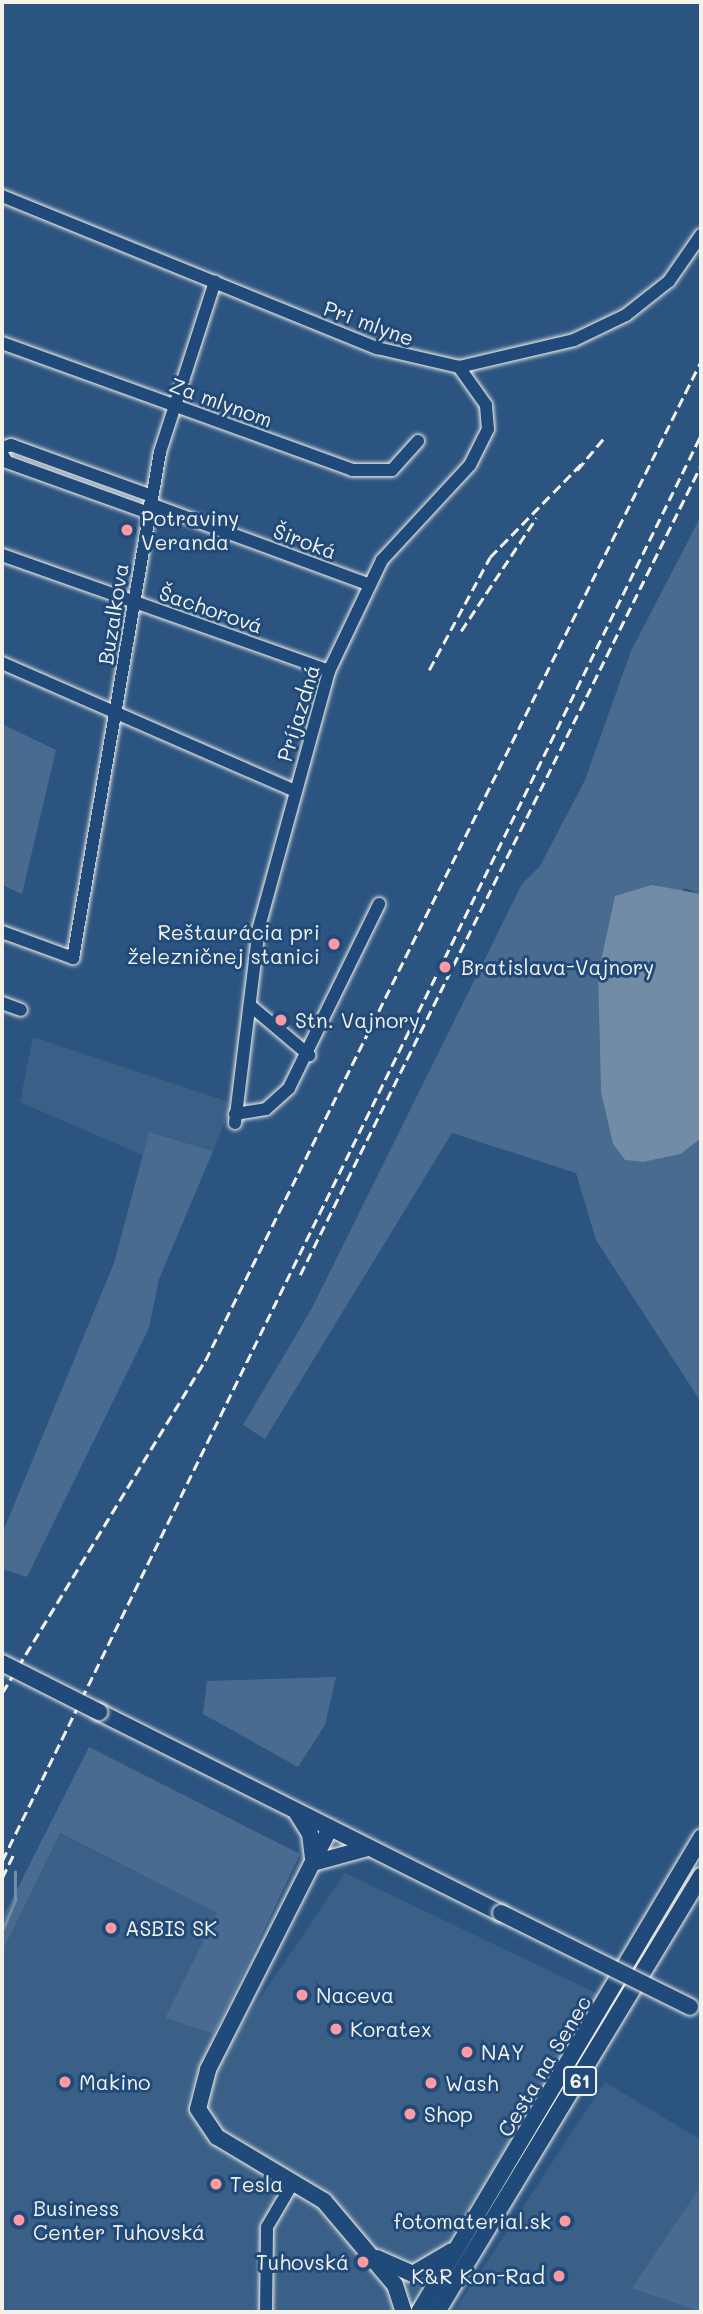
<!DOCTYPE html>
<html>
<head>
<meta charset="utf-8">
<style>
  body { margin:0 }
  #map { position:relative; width:703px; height:2314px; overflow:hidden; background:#2c5481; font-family:Mali,sans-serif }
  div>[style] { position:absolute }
  .built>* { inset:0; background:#3b6088 }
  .green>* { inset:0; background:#496b90 }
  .water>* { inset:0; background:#738ca6 }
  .stream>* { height:2.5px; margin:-1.25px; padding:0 1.25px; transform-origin:1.25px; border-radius:1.25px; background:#738ca6 }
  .roads { filter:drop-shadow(0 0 2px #f4f1e8) drop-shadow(0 0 2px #f4f1e8) }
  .minor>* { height:12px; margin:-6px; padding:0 6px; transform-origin:6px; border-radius:6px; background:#1f4a7a }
  .major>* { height:16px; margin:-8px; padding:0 8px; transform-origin:8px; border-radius:8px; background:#1f4a7a }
  .rail>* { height:2.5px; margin-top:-1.25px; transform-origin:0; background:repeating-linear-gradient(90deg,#f4f1e8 0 10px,transparent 0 15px) }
  .bridges { filter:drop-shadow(0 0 2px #f4f1e8) drop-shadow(0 0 2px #f4f1e8) }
  .major-bridge>* { height:16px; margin:-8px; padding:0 8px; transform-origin:8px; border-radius:8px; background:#1f4a7a }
  .dots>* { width:19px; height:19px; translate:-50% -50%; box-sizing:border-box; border:4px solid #1f4a7a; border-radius:50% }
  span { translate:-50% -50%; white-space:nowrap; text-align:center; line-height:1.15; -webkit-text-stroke:6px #1f4a7a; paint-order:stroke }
  .shield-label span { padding:2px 5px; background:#1f4a7a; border:2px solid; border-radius:5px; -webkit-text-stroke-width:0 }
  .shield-label { font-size:19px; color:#f4f1e8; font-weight:700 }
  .street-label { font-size:21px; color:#f4f1e8 }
  .poi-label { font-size:21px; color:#f4f1e8 }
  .left { translate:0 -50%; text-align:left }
  .right { translate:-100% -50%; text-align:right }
  .frame { position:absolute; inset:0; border:4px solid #f4f1e8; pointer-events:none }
</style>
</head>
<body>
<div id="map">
  <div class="built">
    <div style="clip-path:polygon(33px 1037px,232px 1103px,213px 1151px,150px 1132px,142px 1155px,20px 1102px)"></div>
    <div style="clip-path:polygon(59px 1833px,217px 1913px,165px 2018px,214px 2034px,183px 2112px,345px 1873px,600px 1995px,404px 2312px,2px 2312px,2px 1952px)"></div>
    <div style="clip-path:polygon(605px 2082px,701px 2140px,701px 2312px,454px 2312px)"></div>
  </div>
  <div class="green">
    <div style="clip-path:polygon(701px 516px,701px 894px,685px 888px,598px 975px,601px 1093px,613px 1144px,625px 1160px,643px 1162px,681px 1154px,701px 1138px,701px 1402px,596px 1240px,576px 1173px,452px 1133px,265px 1439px,243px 1425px,312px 1308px,522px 884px,540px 866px,585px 780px,631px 651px)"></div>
    <div style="clip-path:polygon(2px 724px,56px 750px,22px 894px,2px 885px)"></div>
    <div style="clip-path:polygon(149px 1132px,213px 1151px,159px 1279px,149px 1328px,27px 1577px,2px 1569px,2px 1534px,114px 1263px)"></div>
    <div style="clip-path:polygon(336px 1677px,325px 1725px,298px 1767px,203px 1714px,207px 1681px)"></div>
    <div style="clip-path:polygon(89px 1747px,300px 1854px,214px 2034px,165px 2018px,217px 1913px,60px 1833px,2px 1952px,2px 1919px)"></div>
    <div style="clip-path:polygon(701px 2186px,701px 2312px,632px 2288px)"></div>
  </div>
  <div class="water">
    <div style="clip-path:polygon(652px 885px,701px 894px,701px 1138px,681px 1154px,643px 1162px,625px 1160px,613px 1144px,601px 1093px,598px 975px,615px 896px)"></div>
  </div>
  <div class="stream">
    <div style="left:2px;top:1931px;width:34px;rotate:-67deg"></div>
    <div style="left:15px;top:1900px;width:28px;rotate:-90deg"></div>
  </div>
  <div class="roads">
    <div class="minor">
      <div style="left:2px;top:196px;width:405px;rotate:22.1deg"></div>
      <div style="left:377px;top:348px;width:84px;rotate:13deg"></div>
      <div style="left:459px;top:367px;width:118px;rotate:-13.2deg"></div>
      <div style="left:574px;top:340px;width:58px;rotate:-25.7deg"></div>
      <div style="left:626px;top:315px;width:55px;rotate:-38.3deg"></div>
      <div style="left:669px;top:281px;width:56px;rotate:-55.2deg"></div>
      <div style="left:2px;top:343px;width:372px;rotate:19.9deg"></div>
      <div style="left:352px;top:470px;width:40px"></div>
      <div style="left:392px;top:470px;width:39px;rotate:-48deg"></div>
      <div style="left:2px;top:448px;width:9px;rotate:-18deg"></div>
      <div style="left:11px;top:445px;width:150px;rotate:19.9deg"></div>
      <div style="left:2px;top:454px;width:9px;rotate:58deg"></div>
      <div style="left:7px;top:462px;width:151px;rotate:19.8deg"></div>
      <div style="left:150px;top:504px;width:232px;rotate:20.2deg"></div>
      <div style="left:2px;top:555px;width:347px;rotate:19.5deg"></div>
      <div style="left:2px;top:663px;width:320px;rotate:23.6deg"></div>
      <div style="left:2px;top:932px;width:76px;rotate:20.1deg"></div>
      <div style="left:73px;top:958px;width:513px;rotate:-80.24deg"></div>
      <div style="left:160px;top:452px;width:179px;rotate:-72.1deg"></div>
      <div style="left:2px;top:1003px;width:20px;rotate:20deg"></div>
      <div style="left:252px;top:1007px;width:75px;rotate:40.1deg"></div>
      <div style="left:235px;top:1114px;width:31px;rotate:-9deg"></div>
      <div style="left:266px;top:1109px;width:31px;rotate:-42deg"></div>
      <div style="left:289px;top:1088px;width:205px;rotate:-63.9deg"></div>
      <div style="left:235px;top:1123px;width:197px;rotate:-83deg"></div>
      <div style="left:259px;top:927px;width:265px;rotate:-74.7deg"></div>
      <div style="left:329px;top:671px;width:123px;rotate:-64.5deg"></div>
      <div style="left:382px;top:560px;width:129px;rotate:-47.2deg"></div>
      <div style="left:470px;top:465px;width:40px;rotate:-63.4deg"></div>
      <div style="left:488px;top:429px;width:24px;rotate:-95deg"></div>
      <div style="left:486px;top:405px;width:47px;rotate:-125.4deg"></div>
      <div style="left:266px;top:2312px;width:85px;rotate:-89.3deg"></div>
      <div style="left:267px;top:2227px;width:53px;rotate:-59.6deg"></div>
    </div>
    <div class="major">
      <div style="left:99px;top:1712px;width:449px;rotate:26.6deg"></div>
      <div style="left:297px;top:1813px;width:25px;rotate:58deg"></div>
      <div style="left:310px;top:1834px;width:26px;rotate:83deg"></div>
      <div style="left:330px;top:1828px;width:271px;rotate:116.8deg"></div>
      <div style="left:208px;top:2070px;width:40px;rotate:104.4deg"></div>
      <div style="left:198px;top:2109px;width:34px;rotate:56deg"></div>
      <div style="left:217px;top:2137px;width:125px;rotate:30.9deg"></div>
      <div style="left:324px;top:2201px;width:110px;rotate:49.8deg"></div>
      <div style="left:395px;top:2285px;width:28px;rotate:72deg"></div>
      <div style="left:313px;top:1863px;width:57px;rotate:-15.3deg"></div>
      <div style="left:377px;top:2258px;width:39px;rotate:24deg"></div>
      <div style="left:413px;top:2274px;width:45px;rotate:-30.5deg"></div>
      <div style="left:419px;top:2312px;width:552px;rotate:-59.25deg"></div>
      <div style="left:437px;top:2312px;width:510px;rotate:-58.8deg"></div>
    </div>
  </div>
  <div class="rail">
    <div style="left:577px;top:470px;width:42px;rotate:-49.8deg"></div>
    <div style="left:461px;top:631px;width:136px;rotate:-56.4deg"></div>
    <div style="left:429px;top:670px;width:128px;rotate:-61.6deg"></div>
    <div style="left:490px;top:557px;width:133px;rotate:-45.6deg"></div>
    <div style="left:300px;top:1275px;width:904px;rotate:-63.66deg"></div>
    <div style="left:2px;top:1693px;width:389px;rotate:-58.6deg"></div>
    <div style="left:205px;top:1361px;width:1116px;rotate:-63.62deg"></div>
    <div style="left:2px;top:1861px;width:1588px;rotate:-63.89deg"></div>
    <div style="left:2px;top:1878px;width:28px;rotate:-64deg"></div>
  </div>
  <div class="bridges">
    <div class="major-bridge">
      <div style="left:2px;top:1663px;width:109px;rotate:26.8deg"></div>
      <div style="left:501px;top:1913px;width:211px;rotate:26.4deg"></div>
    </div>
  </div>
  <div class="dots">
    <div style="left:127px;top:530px;background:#ff9aa2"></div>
    <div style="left:334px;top:944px;background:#ff9aa2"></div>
    <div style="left:445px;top:967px;background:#ff9aa2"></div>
    <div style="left:281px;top:1020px;background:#ff9aa2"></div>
    <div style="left:111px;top:1928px;background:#ff9aa2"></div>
    <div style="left:302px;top:1995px;background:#ff9aa2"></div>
    <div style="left:336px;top:2029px;background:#ff9aa2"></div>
    <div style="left:467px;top:2052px;background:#ff9aa2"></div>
    <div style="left:65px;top:2082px;background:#ff9aa2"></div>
    <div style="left:431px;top:2083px;background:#ff9aa2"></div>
    <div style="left:410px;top:2114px;background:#ff9aa2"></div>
    <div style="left:216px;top:2184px;background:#ff9aa2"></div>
    <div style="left:19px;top:2220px;background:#ff9aa2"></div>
    <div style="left:565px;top:2221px;background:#ff9aa2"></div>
    <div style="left:363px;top:2262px;background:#ff9aa2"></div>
    <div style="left:559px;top:2276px;background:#ff9aa2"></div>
  </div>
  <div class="shield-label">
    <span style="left:580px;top:2081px">61</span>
  </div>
  <div class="street-label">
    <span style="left:369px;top:323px;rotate:20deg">Pri mlyne</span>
    <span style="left:221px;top:402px;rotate:20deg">Za mlynom</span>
    <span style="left:305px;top:541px;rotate:20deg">Široká</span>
    <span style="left:211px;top:609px;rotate:19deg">Šachorová</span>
    <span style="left:113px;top:614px;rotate:-81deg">Buzalkova</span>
    <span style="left:298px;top:713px;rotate:-73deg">Príjazdná</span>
    <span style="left:544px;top:2066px;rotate:-59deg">Cesta na Senec</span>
  </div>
  <div class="poi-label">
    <span class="left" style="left:141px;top:530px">Potraviny<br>Veranda</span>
    <span class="right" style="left:320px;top:944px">Reštaurácia pri<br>železničnej stanici</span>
    <span class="left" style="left:461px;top:967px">Bratislava-Vajnory</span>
    <span class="left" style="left:295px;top:1020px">Stn. Vajnory</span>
    <span class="left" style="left:125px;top:1928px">ASBIS SK</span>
    <span class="left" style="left:316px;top:1995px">Naceva</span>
    <span class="left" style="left:350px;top:2029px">Koratex</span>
    <span class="left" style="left:481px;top:2052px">NAY</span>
    <span class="left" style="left:79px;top:2082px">Makino</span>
    <span class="left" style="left:445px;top:2083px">Wash</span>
    <span class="left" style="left:424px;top:2114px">Shop</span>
    <span class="left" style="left:230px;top:2184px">Tesla</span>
    <span class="left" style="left:33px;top:2220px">Business<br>Center Tuhovská</span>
    <span class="right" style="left:551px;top:2221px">fotomaterial.sk</span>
    <span class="right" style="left:349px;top:2262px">Tuhovská</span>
    <span class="right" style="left:545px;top:2276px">K&amp;R Kon-Rad</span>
  </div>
  <div class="frame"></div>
</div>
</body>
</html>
